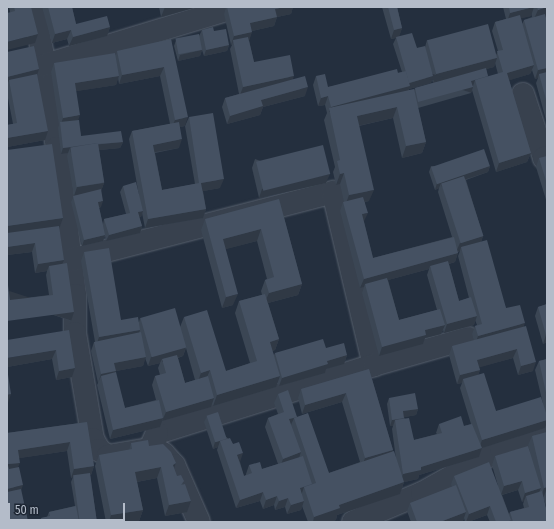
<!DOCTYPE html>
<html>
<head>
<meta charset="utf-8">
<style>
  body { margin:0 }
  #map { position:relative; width:554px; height:529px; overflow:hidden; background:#242f3e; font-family:"Fira Sans Condensed",sans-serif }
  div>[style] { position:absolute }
  .roads { filter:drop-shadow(0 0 1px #565f6c) drop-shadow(0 0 1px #565f6c) }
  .minor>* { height:22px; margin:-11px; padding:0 11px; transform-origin:11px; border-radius:11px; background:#38414e }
  .wall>* { inset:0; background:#3b4654 }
  .shaded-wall>* { inset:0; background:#303945; transform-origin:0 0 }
  .building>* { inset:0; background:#455162; transform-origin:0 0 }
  span { translate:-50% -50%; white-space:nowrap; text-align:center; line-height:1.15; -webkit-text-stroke:4px #1d2633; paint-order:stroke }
  .frame { position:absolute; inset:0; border:8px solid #b4bcc9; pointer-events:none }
  .scale { position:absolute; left:8px; top:503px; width:117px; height:18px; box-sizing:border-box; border:2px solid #b4bcc9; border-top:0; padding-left:5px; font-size:12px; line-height:14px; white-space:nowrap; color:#b4bcc9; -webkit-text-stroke:3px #1d2633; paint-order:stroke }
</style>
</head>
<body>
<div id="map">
  <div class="roads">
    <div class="minor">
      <div style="left:33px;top:7px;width:59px;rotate:78.3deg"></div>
      <div style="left:45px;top:65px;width:84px;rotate:81.8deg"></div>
      <div style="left:57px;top:148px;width:148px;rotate:83deg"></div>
      <div style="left:75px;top:295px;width:38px;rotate:90deg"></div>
      <div style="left:75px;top:333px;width:108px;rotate:80.4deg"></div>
      <div style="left:93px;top:439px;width:13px;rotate:61deg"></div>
      <div style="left:99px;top:450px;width:11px;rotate:34deg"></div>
      <div style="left:108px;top:456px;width:43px;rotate:-9.5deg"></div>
      <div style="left:150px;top:449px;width:8px;rotate:7deg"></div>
      <div style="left:158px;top:450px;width:7px;rotate:34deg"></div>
      <div style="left:164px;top:454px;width:15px;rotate:48deg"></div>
      <div style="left:174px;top:465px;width:62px;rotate:66.3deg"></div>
      <div style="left:45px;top:65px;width:200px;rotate:-16.9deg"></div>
      <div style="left:523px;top:94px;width:67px;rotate:71.8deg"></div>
      <div style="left:544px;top:158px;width:3px;rotate:-18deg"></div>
      <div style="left:71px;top:260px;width:271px;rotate:-14.5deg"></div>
      <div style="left:333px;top:192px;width:178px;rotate:76.7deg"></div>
      <div style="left:374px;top:365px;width:227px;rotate:162.6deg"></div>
      <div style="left:157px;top:433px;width:17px;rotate:114deg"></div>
      <div style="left:374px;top:365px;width:98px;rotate:-16deg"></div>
      <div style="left:353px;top:522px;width:75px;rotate:-22.8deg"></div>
      <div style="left:422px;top:493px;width:90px;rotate:-29.1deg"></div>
      <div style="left:501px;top:449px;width:48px;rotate:-15.8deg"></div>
    </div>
  </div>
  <div class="wall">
    <div style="clip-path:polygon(9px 7px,31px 7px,35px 43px,10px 12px)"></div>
    <div style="clip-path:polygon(42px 7px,72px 7px,76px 24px,110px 27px,107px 36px,69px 46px,67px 39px,52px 43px)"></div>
    <div style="clip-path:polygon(159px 7px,197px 7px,161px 17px)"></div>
    <div style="clip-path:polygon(226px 7px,293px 7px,291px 14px,277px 17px,274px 26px,252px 31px,249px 40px,254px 62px,293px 79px,305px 96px,263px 107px,260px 115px,227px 124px,222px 107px,225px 98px,239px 94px,230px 49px,232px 45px,231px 45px,224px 14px)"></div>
    <div style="clip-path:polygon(evenodd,382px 7px,397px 7px,402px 28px,399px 36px,417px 48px,425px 47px,427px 40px,496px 55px,498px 51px,492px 31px,495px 22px,506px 19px,503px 7px,547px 7px,546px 18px,547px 22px,547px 124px,536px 83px,538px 78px,535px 79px,532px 70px,530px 74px,509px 80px,531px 153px,527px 162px,496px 172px,472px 90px,471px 93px,418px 108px,426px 142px,422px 153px,402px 158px,393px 118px,359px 126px,369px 201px,365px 202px,364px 221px,364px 222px,373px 258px,452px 237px,438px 192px,439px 188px,435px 190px,429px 172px,431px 166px,490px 166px,488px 172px,466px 180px,483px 236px,481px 242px,506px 308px,524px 327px,533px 371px,518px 375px,513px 358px,479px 367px,480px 370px,478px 375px,496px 411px,543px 404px,535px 370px,539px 361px,547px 359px,547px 422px,545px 428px,482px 448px,479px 457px,419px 475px,418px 479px,404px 482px,400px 494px,337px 515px,336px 520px,330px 522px,308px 522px,302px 506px,301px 510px,287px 514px,285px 507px,275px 510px,274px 505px,263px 509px,260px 501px,236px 508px,217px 450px,218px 447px,213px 449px,204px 422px,207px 416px,233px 444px,240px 462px,244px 476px,246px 475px,246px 474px,249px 465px,262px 469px,278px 464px,265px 427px,268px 418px,278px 414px,274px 403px,278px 394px,297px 417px,329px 473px,360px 462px,342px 402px,302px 414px,298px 398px,301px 389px,369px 369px,393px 450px,393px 451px,396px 459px,392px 429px,393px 426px,390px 426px,387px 404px,389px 398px,418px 409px,416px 415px,404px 417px,414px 440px,437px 434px,436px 433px,439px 424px,464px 426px,471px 424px,460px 388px,462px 383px,457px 384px,449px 355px,452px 346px,474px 341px,472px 334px,475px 326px,477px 325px,475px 320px,474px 325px,444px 333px,443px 330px,441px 334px,425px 338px,423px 344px,379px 356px,362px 293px,364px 287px,360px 288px,340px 211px,343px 202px,344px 202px,340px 184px,336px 185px,333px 172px,335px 167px,324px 120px,327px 113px,325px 105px,318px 106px,313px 85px,316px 76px,328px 87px,402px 72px,393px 44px,396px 38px,391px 39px,382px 7px,531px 13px,532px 17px,524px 20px,522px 24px,521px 18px,531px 16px,531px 13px,382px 7px,495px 63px,498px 74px,488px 77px,486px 69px,494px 67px,495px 63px,382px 7px,432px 79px,433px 83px,415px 88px,414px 90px,409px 90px,409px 89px,431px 83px,432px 79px,382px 7px,460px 251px,458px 256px,469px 298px,459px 301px,449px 264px,455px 262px,458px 252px,460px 251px,382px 7px,429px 269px,427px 275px,437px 310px,399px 320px,388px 280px,429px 269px)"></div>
    <div style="clip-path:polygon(202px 30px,214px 31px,229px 45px,227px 51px,204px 56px,202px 50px,200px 56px,178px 61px,174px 46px,176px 40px,199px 36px)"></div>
    <div style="clip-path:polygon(evenodd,171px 39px,185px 126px,180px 127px,179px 148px,155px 153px,162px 190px,195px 184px,185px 126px,189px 117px,220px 188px,203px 191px,206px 209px,203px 218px,145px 228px,142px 213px,141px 217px,139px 217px,142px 226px,140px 233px,106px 241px,105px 236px,103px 241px,82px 246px,71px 202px,74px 196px,67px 156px,68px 153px,61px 154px,58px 128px,59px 125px,51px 72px,54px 63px,116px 55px,117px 51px,171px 39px,160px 76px,170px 124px,132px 131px,129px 139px,139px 196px,123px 186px,120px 192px,126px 214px,104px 219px,103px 224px,99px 208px,101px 207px,101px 191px,104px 183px,99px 150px,120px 148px,123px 142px,81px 136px,78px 120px,76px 91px,116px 85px,118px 78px,119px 84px,160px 76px)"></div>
    <div style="clip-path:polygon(7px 52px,37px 74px,45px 140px,7px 147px,7px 125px,13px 124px,7px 93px)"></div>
    <div style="clip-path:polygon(7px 150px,63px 218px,59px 228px,62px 264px,71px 321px,10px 300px,49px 295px,46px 275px,47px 271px,35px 273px,32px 252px,7px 255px)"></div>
    <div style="clip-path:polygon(547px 156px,547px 203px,536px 167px,539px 158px)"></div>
    <div style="clip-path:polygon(255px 159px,326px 183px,259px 198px,252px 168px)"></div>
    <div style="clip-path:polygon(evenodd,279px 199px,302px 284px,298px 295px,268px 303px,279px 339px,275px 350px,272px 351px,274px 355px,275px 353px,326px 348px,347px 355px,344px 364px,326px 369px,325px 373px,279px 386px,277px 382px,276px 387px,213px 406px,212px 403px,211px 407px,162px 421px,162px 420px,160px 427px,110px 439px,97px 385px,98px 383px,91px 351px,94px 342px,95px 342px,81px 261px,84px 252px,121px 320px,139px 322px,140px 318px,180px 327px,184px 317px,226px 371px,250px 363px,235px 313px,239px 301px,262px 295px,261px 291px,265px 280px,267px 279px,257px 241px,225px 249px,233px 305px,222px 308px,201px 230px,205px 219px,279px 199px,186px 348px,195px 380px,185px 383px,178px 358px,183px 356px,186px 348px,279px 199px,145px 358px,148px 366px,160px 363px,158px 368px,160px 375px,155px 376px,152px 385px,156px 400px,125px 408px,115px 373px,116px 371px,143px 366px,145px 358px)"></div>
    <div style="clip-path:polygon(547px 304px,547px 342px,543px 344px,535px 316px,538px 307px)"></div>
    <div style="clip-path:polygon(69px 330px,75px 368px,72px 377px,56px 380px,52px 359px,7px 367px)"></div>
    <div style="clip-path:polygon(87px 422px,94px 466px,91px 475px,90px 475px,97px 522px,39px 522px,41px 518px,47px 517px,49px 512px,75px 506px,71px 482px,73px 477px,71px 478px,67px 451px,19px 458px,18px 467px,7px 522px,7px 433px)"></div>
    <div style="clip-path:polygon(evenodd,547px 432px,547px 509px,543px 497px,544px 496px,543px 496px,547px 522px,490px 522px,487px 515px,468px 522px,465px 522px,464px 518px,463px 521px,460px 522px,411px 522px,407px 511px,410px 503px,452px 487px,451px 484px,454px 476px,498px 486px,492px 465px,495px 456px,530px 452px,528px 445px,532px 436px,547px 432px,518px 490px,522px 502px,524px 501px,523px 504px,524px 508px,510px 512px,509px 514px,502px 495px,518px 490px)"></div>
    <div style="clip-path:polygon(131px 443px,149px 446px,176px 463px,174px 469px,177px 476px,183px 484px,187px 512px,165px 516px,157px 478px,137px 482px,143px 510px,139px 521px,133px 522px,106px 522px,95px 466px,99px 455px,129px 450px)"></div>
  </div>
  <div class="shaded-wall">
    <div style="clip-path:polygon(165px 7px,197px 7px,161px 17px)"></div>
    <div style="clip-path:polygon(285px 7px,293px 7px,291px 14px,272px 18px,275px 9px)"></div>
    <div style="clip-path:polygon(534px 7px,531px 16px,507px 22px,510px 13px)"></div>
    <div style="clip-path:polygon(547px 7px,547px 18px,533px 21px,538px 10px)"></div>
    <div style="clip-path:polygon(277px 17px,274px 26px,247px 32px,250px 23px)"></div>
    <div style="clip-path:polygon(110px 27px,107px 36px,69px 46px,73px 37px)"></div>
    <div style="clip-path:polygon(402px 28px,399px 37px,391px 39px,394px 30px)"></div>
    <div style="clip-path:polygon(71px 30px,67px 39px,52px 43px,55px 34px)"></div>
    <div style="clip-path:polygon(252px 32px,249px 41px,233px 40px,232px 45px,231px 45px,234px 36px)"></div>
    <div style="clip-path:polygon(38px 34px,35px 43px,7px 50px,7px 42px)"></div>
    <div style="clip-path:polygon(229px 45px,227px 51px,204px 56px,206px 50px)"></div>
    <div style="clip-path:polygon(202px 50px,200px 56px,178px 61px,180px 55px)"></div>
    <div style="clip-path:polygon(497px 58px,494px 67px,433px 83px,436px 74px)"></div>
    <div style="clip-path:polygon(534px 65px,530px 74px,504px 82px,507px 73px)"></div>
    <div style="clip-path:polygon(164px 67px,160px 76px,119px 84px,122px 75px)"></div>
    <div style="clip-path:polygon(547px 68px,547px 76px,539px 74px,538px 78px,535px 79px,538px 70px)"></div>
    <div style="clip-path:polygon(39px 69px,36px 78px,9px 80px,7px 85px,7px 77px)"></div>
    <div style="clip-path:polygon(119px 76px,116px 85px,71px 92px,75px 83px)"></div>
    <div style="clip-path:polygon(294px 76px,291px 85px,240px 95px,243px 87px)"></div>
    <div style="clip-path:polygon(433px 76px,431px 83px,409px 89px,407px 95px,329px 112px,331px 107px)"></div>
    <div style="clip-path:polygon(488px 76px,475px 80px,473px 86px,469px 87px,471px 81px)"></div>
    <div style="clip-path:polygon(308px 87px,305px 96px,263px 107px,260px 115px,227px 124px,230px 116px,261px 100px)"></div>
    <div style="left:473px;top:87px;width:6px;height:57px;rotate:108deg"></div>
    <div style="clip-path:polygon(328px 96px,325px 105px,318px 106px,321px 98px)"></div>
    <div style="clip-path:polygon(397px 107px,393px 118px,353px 127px,357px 116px)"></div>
    <div style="clip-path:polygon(80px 115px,77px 124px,61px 124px,63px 118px)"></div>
    <div style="clip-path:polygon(188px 117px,185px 126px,171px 129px,175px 120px)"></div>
    <div style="clip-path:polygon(48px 131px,45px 140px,7px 147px,7px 138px)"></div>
    <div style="clip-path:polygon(182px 139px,179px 148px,150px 153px,153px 145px)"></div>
    <div style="clip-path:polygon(123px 142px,120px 148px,71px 153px,70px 148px,68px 153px,61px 154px,63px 148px)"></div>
    <div style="clip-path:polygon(426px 142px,422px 153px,402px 158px,406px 146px)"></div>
    <div style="clip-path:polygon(531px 153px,527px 162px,496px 172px,499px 163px)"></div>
    <div style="clip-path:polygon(490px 166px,488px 172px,442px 187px,441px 183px,439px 188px,435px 190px,437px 183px)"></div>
    <div style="clip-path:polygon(344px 173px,340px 184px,336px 185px,340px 174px)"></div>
    <div style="clip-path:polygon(330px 174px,326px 183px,259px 198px,262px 189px)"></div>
    <div style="clip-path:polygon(224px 179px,220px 188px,198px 192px,201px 183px)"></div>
    <div style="clip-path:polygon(104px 183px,101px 191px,74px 196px,77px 187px)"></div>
    <div style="clip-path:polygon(374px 190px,369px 201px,345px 206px,349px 195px)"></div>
    <div style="clip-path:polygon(103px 201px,101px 207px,95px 208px,98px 202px)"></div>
    <div style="clip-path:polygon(206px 209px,203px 218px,145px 228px,148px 219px)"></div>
    <div style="clip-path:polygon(143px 211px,141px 217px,136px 218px,138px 212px)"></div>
    <div style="clip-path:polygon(368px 213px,364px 221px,358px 223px,362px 214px)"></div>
    <div style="clip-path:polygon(63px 218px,59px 229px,7px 236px,7px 226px)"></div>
    <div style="clip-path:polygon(142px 226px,140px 233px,106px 241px,109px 235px)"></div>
    <div style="clip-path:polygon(261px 229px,257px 241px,219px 251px,223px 239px)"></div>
    <div style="clip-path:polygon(105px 235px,103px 241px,82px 246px,84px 240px)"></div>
    <div style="clip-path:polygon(483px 236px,480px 245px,461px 247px,460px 251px,456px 252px,460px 243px)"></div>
    <div style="clip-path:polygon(35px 243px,32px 252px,7px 255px,7px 247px)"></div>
    <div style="clip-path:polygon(458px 253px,455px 262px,431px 269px,430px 266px,429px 269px,366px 286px,365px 284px,364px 287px,360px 288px,364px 279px)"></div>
    <div style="clip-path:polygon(64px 260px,60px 269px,49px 266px,47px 271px,35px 273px,38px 264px)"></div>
    <div style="clip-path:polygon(302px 284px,298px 295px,264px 304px,269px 293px)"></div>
    <div style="clip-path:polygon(238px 294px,233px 305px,222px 308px,226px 297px)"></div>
    <div style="left:74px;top:312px;width:9px;height:68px;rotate:108deg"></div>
    <div style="clip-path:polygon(477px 316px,474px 325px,444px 333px,447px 324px)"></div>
    <div style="clip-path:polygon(525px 323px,522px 332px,475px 345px,478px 336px)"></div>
    <div style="clip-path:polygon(445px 325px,441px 334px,425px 338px,423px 344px,379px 356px,382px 347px,425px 330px)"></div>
    <div style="clip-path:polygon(140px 330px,137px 339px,96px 346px,99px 337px)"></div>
    <div style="clip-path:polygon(547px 334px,547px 342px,543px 344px,546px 335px)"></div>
    <div style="clip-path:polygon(279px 339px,275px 350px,266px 353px,270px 342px)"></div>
    <div style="clip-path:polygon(186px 347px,183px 356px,162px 362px,162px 359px,160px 363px,148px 366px,151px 357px)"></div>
    <div style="clip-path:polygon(517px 349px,513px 358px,474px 369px,477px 360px)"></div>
    <div style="clip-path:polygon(56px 350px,52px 359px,7px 367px,7px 358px)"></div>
    <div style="clip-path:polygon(347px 355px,344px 364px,326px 369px,325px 373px,279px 386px,282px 378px,327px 361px)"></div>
    <div style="clip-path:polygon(146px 357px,143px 366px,116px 371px,113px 380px,101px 376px,98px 383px,101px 374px,114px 363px)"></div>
    <div style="clip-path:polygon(536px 362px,533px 371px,518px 375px,521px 366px)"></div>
    <div style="clip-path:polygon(75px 368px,72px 377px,56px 380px,59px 371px)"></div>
    <div style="clip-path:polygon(210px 370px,205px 382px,197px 384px,201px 373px)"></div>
    <div style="clip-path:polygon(480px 370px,477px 379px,463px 379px,462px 383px,457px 384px,460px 375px)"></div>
    <div style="clip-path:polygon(280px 376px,276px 387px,213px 406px,217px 395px)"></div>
    <div style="clip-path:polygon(346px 393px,342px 402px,302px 414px,305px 405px)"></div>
    <div style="clip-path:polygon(11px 394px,8px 403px,7px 404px,7px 395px)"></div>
    <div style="clip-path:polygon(214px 398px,211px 407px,162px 421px,166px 412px)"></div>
    <div style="clip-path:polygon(418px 409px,416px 415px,401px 418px,403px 411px)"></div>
    <div style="clip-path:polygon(163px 418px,160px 427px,110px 439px,113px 430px)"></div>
    <div style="clip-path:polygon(294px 418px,290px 427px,289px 419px)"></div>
    <div style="clip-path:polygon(404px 418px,395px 420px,393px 426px,390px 426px,392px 420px)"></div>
    <div style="clip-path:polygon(547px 420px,547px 422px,545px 428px,479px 449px,482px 440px)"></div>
    <div style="clip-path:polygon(220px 441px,218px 447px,213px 449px,215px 442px)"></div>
    <div style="clip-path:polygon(70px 442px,67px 451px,14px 459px,18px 450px)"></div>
    <div style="clip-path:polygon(482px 448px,479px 457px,419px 475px,418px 479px,400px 483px,403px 474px,421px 467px)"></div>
    <div style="clip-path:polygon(393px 450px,390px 459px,362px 467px,365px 458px)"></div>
    <div style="clip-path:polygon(301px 452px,298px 461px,280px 468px,283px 459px)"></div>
    <div style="clip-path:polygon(243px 453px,240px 462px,237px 455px)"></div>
    <div style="clip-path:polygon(20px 463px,16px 472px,7px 468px,8px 464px)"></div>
    <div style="clip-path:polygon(176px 463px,172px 474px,173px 465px)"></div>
    <div style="clip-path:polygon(94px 466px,91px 475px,74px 477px,73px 476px,73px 477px,71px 478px,74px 469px)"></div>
    <div style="clip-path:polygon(161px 467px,157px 478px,131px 483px,135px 472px)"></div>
    <div style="clip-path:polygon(522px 481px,518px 490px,501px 495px,504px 486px)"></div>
    <div style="clip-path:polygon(404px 482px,400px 494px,337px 515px,336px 520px,330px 522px,313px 522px,314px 517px,339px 505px)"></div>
    <div style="clip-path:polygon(23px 485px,20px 494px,7px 497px,7px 489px)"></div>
    <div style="clip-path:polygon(304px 487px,301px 496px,300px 488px)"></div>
    <div style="clip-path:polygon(547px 487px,547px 489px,547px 488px,544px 496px,541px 497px,544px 488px)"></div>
    <div style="clip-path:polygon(541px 488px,537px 497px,526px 496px,524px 501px,522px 502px,525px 493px)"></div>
    <div style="clip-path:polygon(263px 492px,260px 501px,236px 508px,240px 500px)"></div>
    <div style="clip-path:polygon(277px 496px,274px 505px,263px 509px,266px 500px)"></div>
    <div style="clip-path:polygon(288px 498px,285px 507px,275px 510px,279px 501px)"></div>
    <div style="clip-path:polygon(191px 501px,187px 512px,165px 516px,169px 505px)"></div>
    <div style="clip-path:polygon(304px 501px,301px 510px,287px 514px,291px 505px)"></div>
    <div style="clip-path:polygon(490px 506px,487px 515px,468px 522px,466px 522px,469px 514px)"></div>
    <div style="clip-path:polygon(143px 510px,139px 521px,133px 522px,109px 522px,111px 515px)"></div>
    <div style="clip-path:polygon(466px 512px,463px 521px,460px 522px,440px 522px)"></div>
  </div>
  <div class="building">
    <div style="clip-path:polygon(14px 7px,31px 7px,38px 34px,7px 42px,7px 13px,15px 11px)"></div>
    <div style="clip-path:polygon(48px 7px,72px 7px,76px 24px,107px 16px,110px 27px,73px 37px,71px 30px,55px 34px)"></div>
    <div style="clip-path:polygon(227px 7px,285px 7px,275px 9px,277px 17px,250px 23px,252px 32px,234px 36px)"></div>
    <div style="clip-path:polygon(388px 7px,397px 7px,402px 28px,394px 30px)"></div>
    <div style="clip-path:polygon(509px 7px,533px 7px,510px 13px)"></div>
    <div style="clip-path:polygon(537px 7px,547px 7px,538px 10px)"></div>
    <div style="clip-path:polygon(545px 14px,547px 22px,547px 68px,538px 70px,524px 20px)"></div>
    <div style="clip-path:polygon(520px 15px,534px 65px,507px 73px,531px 153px,499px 163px,475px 80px,503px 72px,497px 51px,503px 50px,495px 22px)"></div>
    <div style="left:488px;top:24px;width:35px;height:63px;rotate:75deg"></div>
    <div style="clip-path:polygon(213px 27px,214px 31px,226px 29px,229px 45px,206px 50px,202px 30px)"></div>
    <div style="clip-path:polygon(412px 33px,417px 48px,425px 46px,433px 76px,409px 83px,396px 37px)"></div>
    <div style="left:199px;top:34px;width:16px;height:24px;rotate:79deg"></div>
    <div style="clip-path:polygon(248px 37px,254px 62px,290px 55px,294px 76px,243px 87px,233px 40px)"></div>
    <div style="clip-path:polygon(171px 39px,188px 117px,175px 120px,164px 67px,122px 75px,117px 51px)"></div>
    <div style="clip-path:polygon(34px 46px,39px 69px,7px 77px,7px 52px)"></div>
    <div style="clip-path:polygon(115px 53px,119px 76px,75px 83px,80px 115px,63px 118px,54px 63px)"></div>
    <div style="clip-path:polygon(486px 68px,488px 76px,471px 81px,473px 87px,418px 102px,415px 88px)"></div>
    <div style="clip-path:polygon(397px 69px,398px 73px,406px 71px,410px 86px,331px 107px,328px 96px,321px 98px,316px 76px,325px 74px,328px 87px)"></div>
    <div style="clip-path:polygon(547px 72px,547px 103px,539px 74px)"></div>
    <div style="clip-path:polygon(37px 74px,48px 131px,7px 138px,7px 125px,17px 123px,9px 80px)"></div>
    <div style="clip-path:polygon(305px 76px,308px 87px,261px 100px,263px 106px,230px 116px,225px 98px)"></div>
    <div style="clip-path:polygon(414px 89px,426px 142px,406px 146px,397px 107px,357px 116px,374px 190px,349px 195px,344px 173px,340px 174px,337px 161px,340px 160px,329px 108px)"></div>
    <div style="clip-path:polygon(213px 113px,224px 179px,201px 183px,206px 209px,148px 219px,132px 131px,179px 122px,182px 139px,153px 145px,162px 190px,199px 183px,189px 117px)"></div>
    <div style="clip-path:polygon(79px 120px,81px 136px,121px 131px,123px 142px,98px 144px,98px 143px,63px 148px,60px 122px)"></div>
    <div style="left:98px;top:143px;width:40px;height:28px;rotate:81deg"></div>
    <div style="clip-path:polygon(52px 144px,63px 218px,7px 226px,7px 150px)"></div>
    <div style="left:323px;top:145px;width:30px;height:69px;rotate:76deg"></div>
    <div style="left:484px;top:149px;width:18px;height:56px;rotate:71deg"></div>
    <div style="clip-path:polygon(547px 156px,547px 184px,539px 158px)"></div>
    <div style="left:464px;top:176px;width:63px;height:24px;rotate:72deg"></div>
    <div style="clip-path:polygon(136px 182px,143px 211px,138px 212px,142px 226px,109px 235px,104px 219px,130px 213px,123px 186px)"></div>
    <div style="clip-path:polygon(101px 189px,103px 201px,98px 202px,105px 235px,84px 240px,73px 196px)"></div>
    <div style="clip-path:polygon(363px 197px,368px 213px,362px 214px,373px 258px,454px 237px,458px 253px,364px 279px,343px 202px)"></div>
    <div style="clip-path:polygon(279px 199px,302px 284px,269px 293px,265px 280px,274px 277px,261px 229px,223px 239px,238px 294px,226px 297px,205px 219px)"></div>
    <div style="clip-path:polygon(59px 226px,64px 260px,38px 264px,35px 243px,7px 247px,7px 233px)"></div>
    <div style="clip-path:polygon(487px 240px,506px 308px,520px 305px,525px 323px,478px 336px,475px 326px,482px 324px,461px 247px)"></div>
    <div style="clip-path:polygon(109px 248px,121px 320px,138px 317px,140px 330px,99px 337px,84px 252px)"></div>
    <div style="clip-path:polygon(448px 261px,459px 301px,471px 297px,477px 316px,447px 324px,430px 266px)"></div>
    <div style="clip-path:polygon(67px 263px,74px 312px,7px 321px,7px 285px,8px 285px,10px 300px,53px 295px,49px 266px)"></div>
    <div style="clip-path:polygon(387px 278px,399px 320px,440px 309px,445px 325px,425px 330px,426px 335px,382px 347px,365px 284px)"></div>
    <div style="clip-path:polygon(265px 294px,279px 339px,270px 342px,280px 376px,217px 395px,210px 370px,201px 373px,184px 317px,207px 310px,226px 371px,257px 361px,239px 301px)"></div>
    <div style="clip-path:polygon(547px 304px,547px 334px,546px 335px,538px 307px)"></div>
    <div style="left:175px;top:308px;width:41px;height:36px;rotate:74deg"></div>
    <div style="clip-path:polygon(526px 326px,536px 362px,521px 366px,517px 349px,477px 360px,480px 370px,460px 375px,452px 346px)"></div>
    <div style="clip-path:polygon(69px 330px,75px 368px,59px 371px,56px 350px,7px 358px,7px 340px)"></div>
    <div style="clip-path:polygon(141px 332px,146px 357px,114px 363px,116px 371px,101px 374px,94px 342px)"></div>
    <div style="clip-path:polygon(323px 339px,326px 348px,344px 343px,347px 355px,327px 361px,328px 364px,282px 378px,275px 353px)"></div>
    <div style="clip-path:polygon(177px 355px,185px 383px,208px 376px,214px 398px,166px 412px,155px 376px,166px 373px,162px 359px)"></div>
    <div style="clip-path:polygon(547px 359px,547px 397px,539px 361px)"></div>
    <div style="clip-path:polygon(7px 368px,11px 394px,7px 395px)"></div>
    <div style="clip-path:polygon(369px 369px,393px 450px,365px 458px,346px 393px,305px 405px,301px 389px)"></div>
    <div style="clip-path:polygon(116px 372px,125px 408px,159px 400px,163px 418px,113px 430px,101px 376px)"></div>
    <div style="clip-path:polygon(484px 373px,496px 411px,541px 397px,547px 416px,547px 420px,482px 440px,463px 379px)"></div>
    <div style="clip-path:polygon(288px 390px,297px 417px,289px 419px,301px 452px,283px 459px,268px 418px,284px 412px,278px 394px)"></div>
    <div style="clip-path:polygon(415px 393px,418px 409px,403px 411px,404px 418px,392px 420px,389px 398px)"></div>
    <div style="left:218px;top:412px;width:28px;height:12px;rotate:72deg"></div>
    <div style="clip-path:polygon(308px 413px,329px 473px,394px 451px,404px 482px,339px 505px,340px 508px,314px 517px,304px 487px,316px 483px,294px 418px)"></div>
    <div style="clip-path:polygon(461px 416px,464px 426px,472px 424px,482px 448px,421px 467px,421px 470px,403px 474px,395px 420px,409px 418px,414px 440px,442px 433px,439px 424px)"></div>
    <div style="clip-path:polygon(87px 422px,94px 466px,74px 469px,70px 442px,18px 450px,20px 463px,8px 464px,7px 455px,7px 433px)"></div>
    <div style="clip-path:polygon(547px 432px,547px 487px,544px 488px,532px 436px)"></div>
    <div style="clip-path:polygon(230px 438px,233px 444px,239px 442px,243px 453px,237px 455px,244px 476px,252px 473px,249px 465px,260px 462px,262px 469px,303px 456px,312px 484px,300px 488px,304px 501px,291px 505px,288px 498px,279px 501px,277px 496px,266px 500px,263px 492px,240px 500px,220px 441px)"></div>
    <div style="clip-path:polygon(148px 440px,149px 446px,163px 444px,171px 452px,176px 463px,173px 465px,177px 476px,181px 475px,184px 481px,181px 485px,185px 484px,191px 501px,169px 505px,161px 467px,135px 472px,143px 510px,111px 515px,99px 455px,132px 449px,131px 443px)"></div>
    <div style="clip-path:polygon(528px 446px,541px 488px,525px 493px,522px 481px,504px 486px,495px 456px)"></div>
    <div style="clip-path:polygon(7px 462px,9px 469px,19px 467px,23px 485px,7px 489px)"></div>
    <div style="clip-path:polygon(489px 462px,511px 520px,507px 522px,496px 522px,490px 506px,469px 514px,454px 476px)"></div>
    <div style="left:90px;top:473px;width:49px;height:17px;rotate:82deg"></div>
    <div style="clip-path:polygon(456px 485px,466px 512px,440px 522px,417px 522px,410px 503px)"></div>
    <div style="clip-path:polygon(21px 489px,28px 521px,7px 522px,7px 492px)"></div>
    <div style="clip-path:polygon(542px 491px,547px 512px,547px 522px,513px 522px,510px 512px,529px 507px,526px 496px)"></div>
    <div style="clip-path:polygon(76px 506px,79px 522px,42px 522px,41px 518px,50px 516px,49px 512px)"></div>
  </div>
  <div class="frame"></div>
  <div class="scale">50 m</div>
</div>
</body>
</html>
